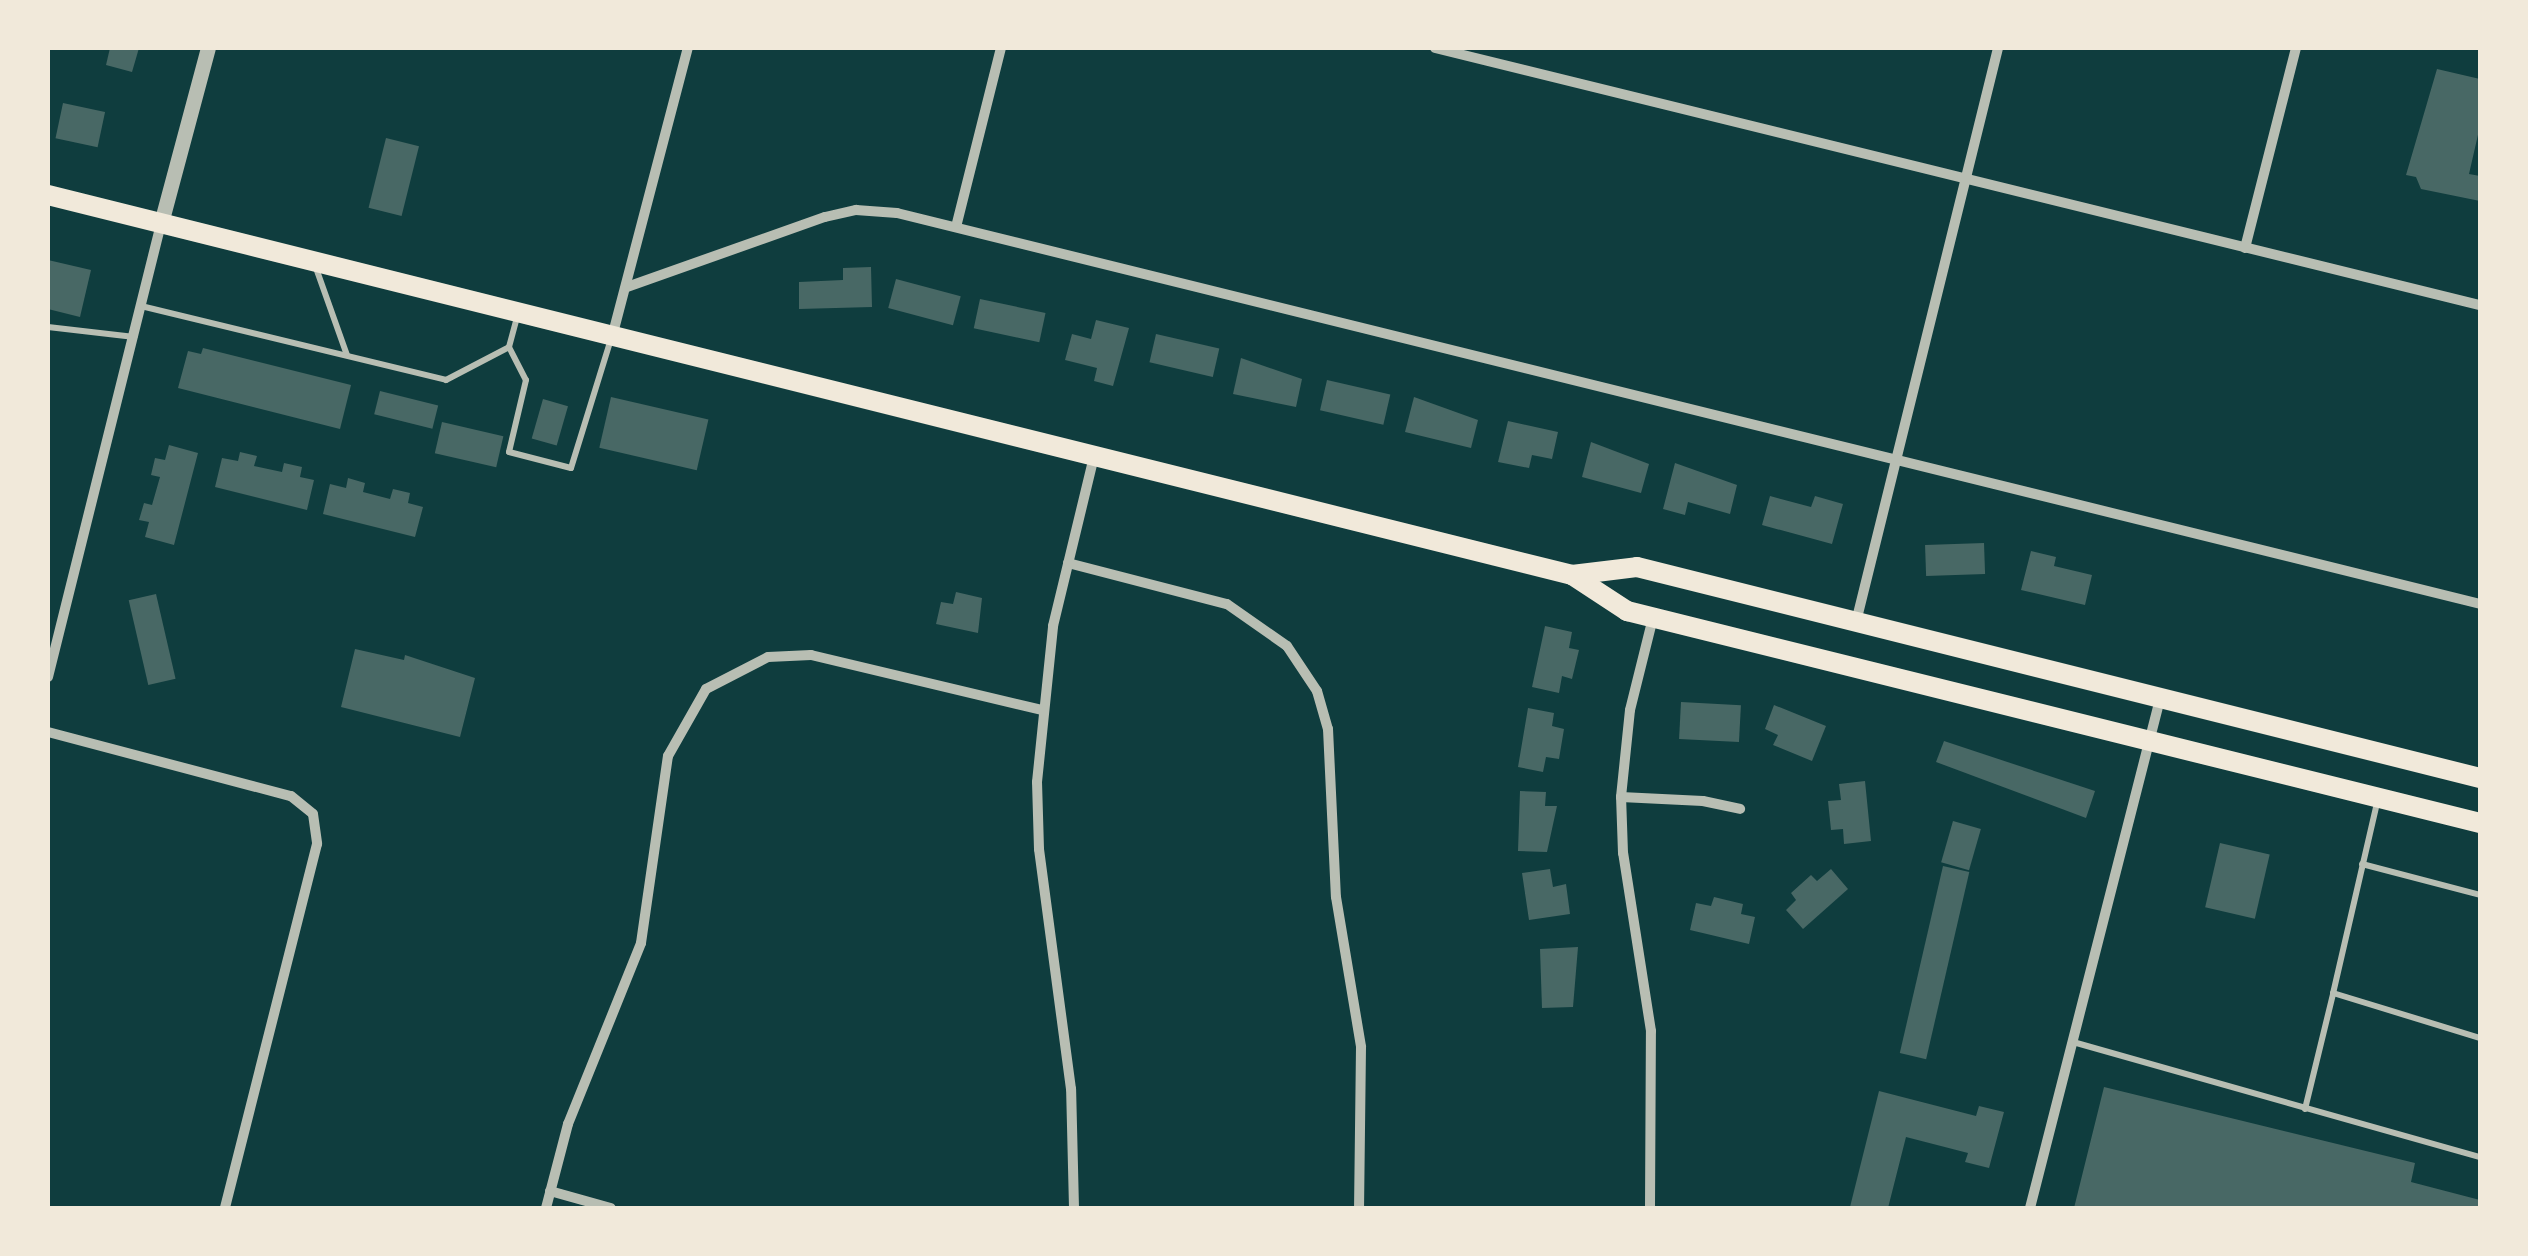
<!DOCTYPE html>
<html>
<head>
<meta charset="utf-8">
<style>
  body { margin:0 }
  #map { position:relative; width:2528px; height:1256px; overflow:hidden; background:#0f3d3e; font-family:"PT Sans Narrow",sans-serif }
  div>[style] { position:absolute }
  .building>* { inset:0; background:#486865; transform-origin:0 0 }
  .service>* { height:6px; margin:-3px; padding:0 3px; transform-origin:3px; border-radius:3px; background:#b8beb3 }
  .minor>* { height:10px; margin:-5px; padding:0 5px; transform-origin:5px; border-radius:5px; background:#b8beb3 }
  .tertiary>* { height:15px; margin:-7.5px; padding:0 7.5px; transform-origin:7.5px; border-radius:7.5px; background:#b8beb3 }
  .trunk>* { height:20px; margin:-10px; padding:0 10px; transform-origin:10px; border-radius:10px; background:#f1e9da }
  span { translate:-50% -50%; white-space:nowrap; text-align:center; line-height:1.15; -webkit-text-stroke:8px #f1e9da; paint-order:stroke }
  .frame { position:absolute; inset:0; border:50px solid #f1e9da; pointer-events:none }
</style>
</head>
<body>
<div id="map">
  <div class="building">
    <div style="clip-path:polygon(110px 48px,139px 48px,132px 72px,106px 65px)"></div>
    <div style="clip-path:polygon(2437px 69px,2480px 79px,2480px 126px,2469px 174px,2480px 176px,2480px 201px,2421px 189px,2416px 177px,2406px 175px)"></div>
    <div style="left:63px;top:103px;width:43px;height:36px;rotate:12deg"></div>
    <div style="left:386px;top:138px;width:34px;height:72px;rotate:14deg"></div>
    <div style="clip-path:polygon(48px 260px,91px 270px,80px 317px,48px 309px)"></div>
    <div style="clip-path:polygon(871px 267px,872px 307px,799px 309px,799px 282px,843px 280px,843px 268px)"></div>
    <div style="left:896px;top:279px;width:67px;height:30px;rotate:15deg"></div>
    <div style="left:980px;top:299px;width:67px;height:30px;rotate:12deg"></div>
    <div style="clip-path:polygon(1096px 320px,1129px 328px,1113px 386px,1094px 381px,1097px 368px,1065px 360px,1072px 334px,1091px 339px)"></div>
    <div style="left:1156px;top:334px;width:65px;height:29px;rotate:13deg"></div>
    <div style="clip-path:polygon(203px 348px,351px 385px,340px 429px,178px 388px,188px 351px,201px 354px)"></div>
    <div style="clip-path:polygon(1241px 358px,1302px 379px,1296px 407px,1233px 394px)"></div>
    <div style="left:1327px;top:380px;width:65px;height:31px;rotate:13deg"></div>
    <div style="left:380px;top:391px;width:60px;height:24px;rotate:14deg"></div>
    <div style="left:611px;top:397px;width:100px;height:52px;rotate:13deg"></div>
    <div style="clip-path:polygon(1414px 397px,1478px 420px,1471px 448px,1405px 432px)"></div>
    <div style="left:543px;top:399px;width:26px;height:41px;rotate:16deg"></div>
    <div style="clip-path:polygon(1508px 421px,1558px 432px,1552px 459px,1532px 455px,1529px 468px,1498px 462px)"></div>
    <div style="left:442px;top:422px;width:63px;height:32px;rotate:13deg"></div>
    <div style="clip-path:polygon(1591px 442px,1649px 464px,1641px 493px,1582px 477px)"></div>
    <div style="clip-path:polygon(169px 445px,198px 453px,174px 545px,145px 537px,149px 522px,139px 520px,144px 503px,152px 505px,160px 477px,151px 475px,155px 458px,165px 460px)"></div>
    <div style="clip-path:polygon(240px 452px,257px 456px,254px 466px,282px 472px,284px 463px,302px 467px,300px 477px,314px 480px,307px 510px,215px 487px,222px 458px,238px 461px)"></div>
    <div style="clip-path:polygon(1675px 463px,1737px 485px,1730px 514px,1688px 502px,1685px 515px,1663px 509px)"></div>
    <div style="clip-path:polygon(348px 478px,365px 483px,363px 492px,390px 499px,393px 489px,410px 493px,408px 503px,423px 507px,415px 537px,323px 514px,330px 484px,346px 488px)"></div>
    <div style="clip-path:polygon(1770px 496px,1811px 507px,1815px 496px,1843px 504px,1832px 544px,1762px 525px)"></div>
    <div style="left:1984px;top:543px;width:31px;height:59px;rotate:88deg"></div>
    <div style="clip-path:polygon(2031px 551px,2056px 557px,2054px 566px,2092px 575px,2085px 605px,2021px 590px)"></div>
    <div style="clip-path:polygon(956px 592px,982px 598px,978px 633px,936px 624px,941px 602px,953px 604px)"></div>
    <div style="left:156px;top:594px;width:87px;height:28px;rotate:77deg"></div>
    <div style="clip-path:polygon(1545px 626px,1572px 632px,1569px 648px,1579px 650px,1572px 679px,1562px 676px,1559px 693px,1532px 687px)"></div>
    <div style="clip-path:polygon(355px 649px,404px 660px,405px 655px,475px 678px,460px 737px,341px 707px)"></div>
    <div style="left:1681px;top:702px;width:60px;height:37px;rotate:3deg"></div>
    <div style="clip-path:polygon(1774px 705px,1826px 726px,1812px 761px,1773px 745px,1778px 735px,1765px 729px)"></div>
    <div style="clip-path:polygon(1528px 708px,1554px 713px,1552px 726px,1564px 729px,1559px 759px,1546px 757px,1543px 772px,1518px 767px)"></div>
    <div style="clip-path:polygon(1944px 741px,2095px 791px,2086px 818px,1936px 762px)"></div>
    <div style="clip-path:polygon(1865px 781px,1871px 841px,1844px 844px,1843px 829px,1831px 830px,1828px 801px,1841px 800px,1839px 784px)"></div>
    <div style="clip-path:polygon(1520px 791px,1546px 792px,1545px 806px,1557px 806px,1547px 852px,1518px 851px)"></div>
    <div style="left:1953px;top:821px;width:29px;height:43px;rotate:16deg"></div>
    <div style="left:2220px;top:843px;width:51px;height:66px;rotate:13deg"></div>
    <div style="left:1943px;top:866px;width:27px;height:192px;rotate:13deg"></div>
    <div style="clip-path:polygon(1550px 869px,1553px 887px,1566px 884px,1570px 914px,1529px 920px,1522px 873px)"></div>
    <div style="clip-path:polygon(1831px 869px,1848px 889px,1803px 929px,1786px 910px,1796px 900px,1791px 893px,1811px 875px,1817px 881px)"></div>
    <div style="clip-path:polygon(1714px 897px,1743px 904px,1741px 914px,1755px 917px,1749px 944px,1690px 930px,1696px 903px,1711px 906px)"></div>
    <div style="clip-path:polygon(1578px 947px,1573px 1007px,1542px 1008px,1540px 949px)"></div>
    <div style="clip-path:polygon(2104px 1087px,2415px 1163px,2411px 1182px,2480px 1200px,2480px 1208px,2074px 1208px)"></div>
    <div style="clip-path:polygon(1879px 1091px,1976px 1116px,1979px 1106px,2004px 1112px,1989px 1168px,1965px 1162px,1968px 1153px,1906px 1137px,1888px 1208px,1839px 1208px,1850px 1207px)"></div>
  </div>
  <div class="service">
    <div style="left:316px;top:268px;width:92px;rotate:70.4deg"></div>
    <div style="left:141px;top:306px;width:314px;rotate:13.6deg"></div>
    <div style="left:446px;top:380px;width:71px;rotate:-27.6deg"></div>
    <div style="left:509px;top:347px;width:34px;rotate:-75deg"></div>
    <div style="left:48px;top:327px;width:87px;rotate:6.6deg"></div>
    <div style="left:509px;top:347px;width:37px;rotate:63deg"></div>
    <div style="left:526px;top:380px;width:74px;rotate:103.3deg"></div>
    <div style="left:509px;top:452px;width:64px;rotate:14.5deg"></div>
    <div style="left:571px;top:468px;width:135px;rotate:-72.8deg"></div>
    <div style="left:2377px;top:803px;width:195px;rotate:103deg"></div>
    <div style="left:2333px;top:993px;width:154px;rotate:17deg"></div>
    <div style="left:2362px;top:864px;width:122px;rotate:14.7deg"></div>
    <div style="left:2073px;top:1042px;width:423px;rotate:15.8deg"></div>
    <div style="left:2305px;top:1109px;width:118px;rotate:-76.3deg"></div>
  </div>
  <div class="minor">
    <div style="left:1435px;top:48px;width:1076px;rotate:13.82deg"></div>
    <div style="left:956px;top:227px;width:185px;rotate:-75.9deg"></div>
    <div style="left:2245px;top:248px;width:206px;rotate:-75.7deg"></div>
    <div style="left:627px;top:287px;width:210px;rotate:-19.5deg"></div>
    <div style="left:825px;top:217px;width:32px;rotate:-13deg"></div>
    <div style="left:856px;top:210px;width:41px;rotate:4.2deg"></div>
    <div style="left:897px;top:213px;width:1631px;rotate:13.87deg"></div>
    <div style="left:612px;top:337px;width:299px;rotate:-75.3deg"></div>
    <div style="left:1068px;top:563px;width:164px;rotate:14.5deg"></div>
    <div style="left:1227px;top:604px;width:73px;rotate:35deg"></div>
    <div style="left:1287px;top:646px;width:54px;rotate:56.3deg"></div>
    <div style="left:1317px;top:691px;width:40px;rotate:74deg"></div>
    <div style="left:1328px;top:729px;width:168px;rotate:87.3deg"></div>
    <div style="left:1336px;top:897px;width:152px;rotate:80.5deg"></div>
    <div style="left:1361px;top:1047px;width:161px;rotate:90.7deg"></div>
    <div style="left:1856px;top:622px;width:591px;rotate:-76.1deg"></div>
    <div style="left:48px;top:677px;width:468px;rotate:-76deg"></div>
    <div style="left:48px;top:732px;width:251px;rotate:14.8deg"></div>
    <div style="left:291px;top:796px;width:28px;rotate:39deg"></div>
    <div style="left:313px;top:814px;width:30px;rotate:82deg"></div>
    <div style="left:317px;top:844px;width:375px;rotate:104.2deg"></div>
    <div style="left:1621px;top:797px;width:82px;rotate:2.8deg"></div>
    <div style="left:1703px;top:801px;width:38px;rotate:12deg"></div>
    <div style="left:550px;top:1191px;width:63px;rotate:15.6deg"></div>
    <div style="left:546px;top:1208px;width:87px;rotate:-75.3deg"></div>
    <div style="left:568px;top:1124px;width:195px;rotate:-68deg"></div>
    <div style="left:641px;top:943px;width:189px;rotate:-81.8deg"></div>
    <div style="left:668px;top:756px;width:77px;rotate:-60.4deg"></div>
    <div style="left:706px;top:689px;width:70px;rotate:-27.3deg"></div>
    <div style="left:768px;top:657px;width:43px;rotate:-2.7deg"></div>
    <div style="left:811px;top:655px;width:237px;rotate:13.4deg"></div>
    <div style="left:1074px;top:1208px;width:119px;rotate:-91.4deg"></div>
    <div style="left:1071px;top:1089px;width:242px;rotate:-97.6deg"></div>
    <div style="left:1039px;top:849px;width:67px;rotate:-91.7deg"></div>
    <div style="left:1037px;top:782px;width:157px;rotate:-84.1deg"></div>
    <div style="left:1053px;top:626px;width:175px;rotate:-76.4deg"></div>
    <div style="left:1650px;top:1208px;width:177px;rotate:-89.7deg"></div>
    <div style="left:1651px;top:1031px;width:180px;rotate:-98.9deg"></div>
    <div style="left:1623px;top:853px;width:56px;rotate:-92deg"></div>
    <div style="left:1621px;top:797px;width:87px;rotate:-84.1deg"></div>
    <div style="left:1630px;top:710px;width:95px;rotate:-76deg"></div>
    <div style="left:2030px;top:1208px;width:525px;rotate:-75.67deg"></div>
  </div>
  <div class="tertiary">
    <div style="left:161px;top:223px;width:181px;rotate:-75deg"></div>
  </div>
  <div class="trunk">
    <div style="left:48px;top:195px;width:1571px;rotate:14deg"></div>
    <div style="left:1572px;top:575px;width:66px;rotate:33.2deg"></div>
    <div style="left:1627px;top:611px;width:879px;rotate:13.96deg"></div>
    <div style="left:1572px;top:575px;width:65px;rotate:-7deg"></div>
    <div style="left:1637px;top:567px;width:869px;rotate:14.05deg"></div>
  </div>
  <div class="frame"></div>
</div>
</body>
</html>
